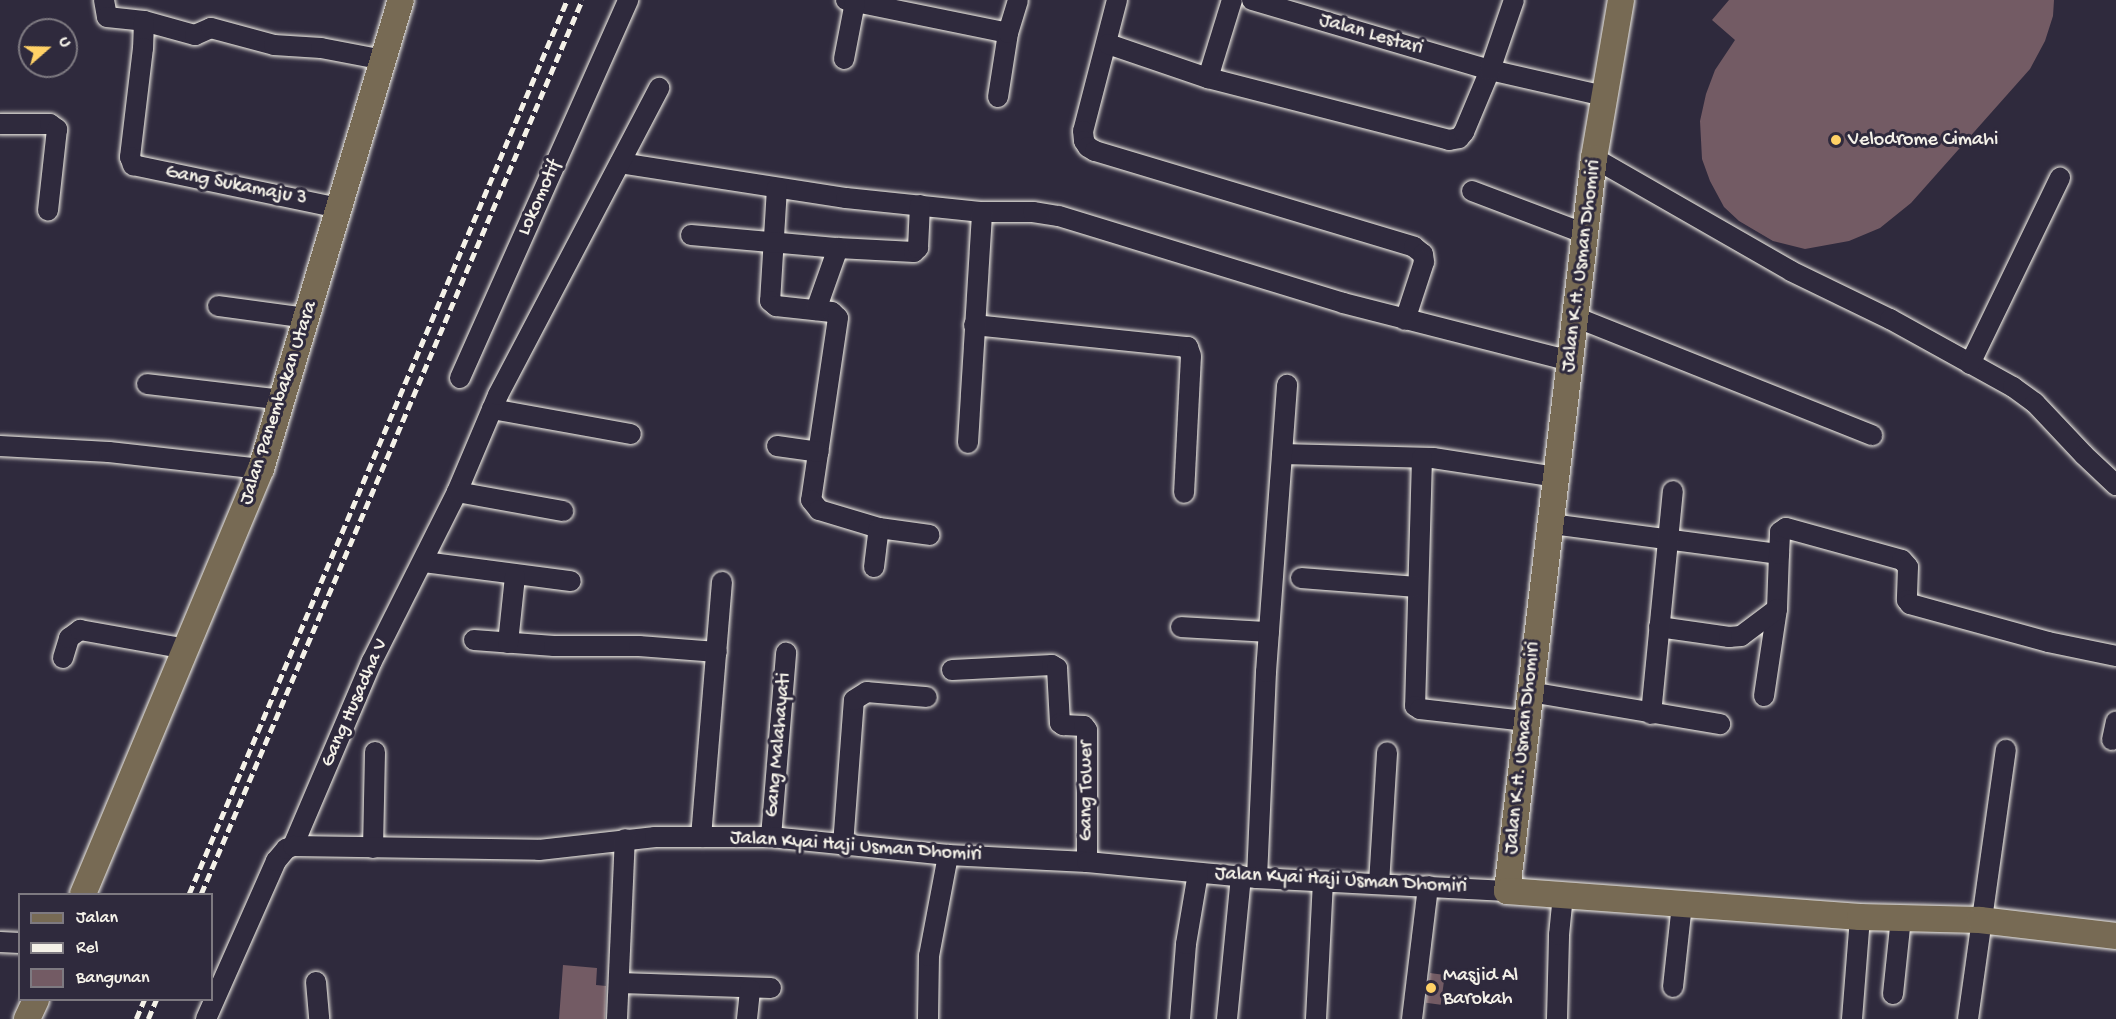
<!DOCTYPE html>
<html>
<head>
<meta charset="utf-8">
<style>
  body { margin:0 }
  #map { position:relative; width:2116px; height:1019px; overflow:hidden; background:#2f2a3d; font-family:"Gochi Hand",sans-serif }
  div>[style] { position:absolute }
  .building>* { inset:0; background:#735b64; transform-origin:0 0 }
  .roads { filter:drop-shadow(0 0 2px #f4f1e8) drop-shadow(0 0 2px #f4f1e8) }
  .minor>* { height:20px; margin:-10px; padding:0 10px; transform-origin:10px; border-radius:10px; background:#2f2a3d }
  .major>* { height:26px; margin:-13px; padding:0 13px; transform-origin:13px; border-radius:13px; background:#776a54 }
  .rail>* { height:4.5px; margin-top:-2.25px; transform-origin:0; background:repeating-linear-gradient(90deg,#f4f1e8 0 9px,transparent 0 13.5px) }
  .dots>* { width:16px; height:16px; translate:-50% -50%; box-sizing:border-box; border:3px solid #2f2a3d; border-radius:50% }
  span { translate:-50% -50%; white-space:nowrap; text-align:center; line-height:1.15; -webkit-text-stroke:6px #2f2a3d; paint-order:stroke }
  .street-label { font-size:20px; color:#f4f1e8 }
  .poi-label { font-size:20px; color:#f4f1e8 }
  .left { translate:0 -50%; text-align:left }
  .legend { position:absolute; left:18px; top:893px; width:195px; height:108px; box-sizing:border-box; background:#2f2a3d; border:2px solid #7e7a81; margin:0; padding:8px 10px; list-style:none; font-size:18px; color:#f4f1e8 }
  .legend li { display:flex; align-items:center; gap:12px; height:30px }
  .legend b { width:30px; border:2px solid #7e7a81 }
  .north { position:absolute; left:18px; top:18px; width:60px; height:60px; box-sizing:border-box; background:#2f2a3d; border:2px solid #7e7a81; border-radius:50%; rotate:70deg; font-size:16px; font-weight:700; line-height:24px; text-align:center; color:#f4f1e8 }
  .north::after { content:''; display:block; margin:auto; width:21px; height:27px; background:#ffd166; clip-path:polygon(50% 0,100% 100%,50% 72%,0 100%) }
</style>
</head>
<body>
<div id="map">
  <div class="building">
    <div style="clip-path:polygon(1729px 0,2054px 0,2053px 16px,2045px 41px,2030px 69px,1911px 203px,1880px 228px,1849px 241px,1805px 249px,1773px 241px,1739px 221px,1724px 207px,1710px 181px,1702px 159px,1700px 121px,1706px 94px,1715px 70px,1735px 40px,1712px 20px)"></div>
    <div style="clip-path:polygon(563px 965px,597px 968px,596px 985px,606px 986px,605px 1019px,559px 1019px)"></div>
    <div style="left:1430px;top:973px;width:15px;height:30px;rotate:8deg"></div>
  </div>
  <div class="roads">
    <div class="minor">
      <div style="left:104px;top:0;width:17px;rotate:80deg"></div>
      <div style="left:107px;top:17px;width:37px;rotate:6deg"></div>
      <div style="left:144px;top:21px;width:53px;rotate:15.4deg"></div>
      <div style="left:195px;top:35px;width:17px;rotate:-24deg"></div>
      <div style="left:211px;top:28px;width:65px;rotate:15.1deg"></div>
      <div style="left:274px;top:45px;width:47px;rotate:3.7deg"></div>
      <div style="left:321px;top:48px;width:64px;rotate:10.8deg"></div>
      <div style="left:846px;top:0;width:165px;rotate:11.5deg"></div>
      <div style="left:1117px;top:0;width:135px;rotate:104.5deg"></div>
      <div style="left:1083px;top:131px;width:10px;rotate:84deg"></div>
      <div style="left:1084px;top:141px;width:7px;rotate:56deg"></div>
      <div style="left:1088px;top:147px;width:8px;rotate:30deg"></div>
      <div style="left:1095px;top:151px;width:333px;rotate:16.7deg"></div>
      <div style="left:1414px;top:247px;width:11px;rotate:38deg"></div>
      <div style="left:1423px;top:254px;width:8px;rotate:83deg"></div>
      <div style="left:1424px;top:262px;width:61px;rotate:108.1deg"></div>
      <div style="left:1252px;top:0;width:248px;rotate:16.4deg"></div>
      <div style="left:1490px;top:70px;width:117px;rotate:12.8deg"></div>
      <div style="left:144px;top:21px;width:27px;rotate:92deg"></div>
      <div style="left:143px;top:48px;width:110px;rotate:96.8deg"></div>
      <div style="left:130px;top:157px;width:9px;rotate:69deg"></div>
      <div style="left:133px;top:165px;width:210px;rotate:11.8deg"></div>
      <div style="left:1108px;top:44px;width:106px;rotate:18.8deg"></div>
      <div style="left:1208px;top:78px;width:249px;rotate:14.4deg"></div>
      <div style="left:1449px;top:140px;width:10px;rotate:-11deg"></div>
      <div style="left:1459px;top:138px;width:8px;rotate:-50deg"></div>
      <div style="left:1464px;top:132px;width:67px;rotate:-67.2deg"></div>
      <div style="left:1490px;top:70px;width:74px;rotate:-71.1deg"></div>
      <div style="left:844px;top:59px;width:58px;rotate:-79.1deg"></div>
      <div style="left:1208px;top:78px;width:82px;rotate:-72.9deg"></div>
      <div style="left:998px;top:97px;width:65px;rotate:-81.1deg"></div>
      <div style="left:1008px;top:33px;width:34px;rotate:-73deg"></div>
      <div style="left:0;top:124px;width:50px"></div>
      <div style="left:50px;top:124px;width:9px;rotate:36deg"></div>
      <div style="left:57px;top:129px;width:82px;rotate:96.3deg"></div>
      <div style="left:1594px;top:158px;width:227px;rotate:29.8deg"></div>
      <div style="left:1791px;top:271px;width:110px;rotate:25.9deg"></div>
      <div style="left:1890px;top:319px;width:141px;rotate:28.9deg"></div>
      <div style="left:2013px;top:387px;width:27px;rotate:36deg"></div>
      <div style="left:2035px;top:403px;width:71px;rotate:46.7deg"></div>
      <div style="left:2084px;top:455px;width:44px;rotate:43.2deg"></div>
      <div style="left:620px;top:163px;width:229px;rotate:8.8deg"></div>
      <div style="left:846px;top:198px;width:137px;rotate:5.9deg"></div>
      <div style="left:982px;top:212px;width:51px"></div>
      <div style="left:1033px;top:212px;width:26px;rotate:9deg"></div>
      <div style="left:1059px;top:216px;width:297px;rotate:17deg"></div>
      <div style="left:1343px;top:303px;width:234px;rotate:14.3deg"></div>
      <div style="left:777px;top:188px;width:113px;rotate:93.5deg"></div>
      <div style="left:770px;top:301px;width:8px;rotate:40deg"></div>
      <div style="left:776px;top:306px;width:56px;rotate:6.1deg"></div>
      <div style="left:832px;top:312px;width:8px;rotate:45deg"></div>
      <div style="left:838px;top:318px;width:184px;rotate:98.4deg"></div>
      <div style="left:811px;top:500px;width:13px;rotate:51deg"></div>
      <div style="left:819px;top:510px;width:63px;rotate:16.7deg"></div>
      <div style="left:879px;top:528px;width:51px;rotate:7.8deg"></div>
      <div style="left:1472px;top:191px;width:122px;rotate:20.7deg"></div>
      <div style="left:691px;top:235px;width:148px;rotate:5.1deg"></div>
      <div style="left:838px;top:248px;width:76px;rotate:3deg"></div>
      <div style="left:914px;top:252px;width:6px;rotate:-45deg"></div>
      <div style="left:918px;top:248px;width:43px;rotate:-87.3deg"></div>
      <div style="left:218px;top:306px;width:90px;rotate:7.7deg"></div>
      <div style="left:816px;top:310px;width:66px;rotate:-70.5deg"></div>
      <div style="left:1575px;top:317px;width:320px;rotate:21.7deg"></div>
      <div style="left:974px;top:325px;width:215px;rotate:5.9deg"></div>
      <div style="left:1188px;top:347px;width:9px;rotate:72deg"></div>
      <div style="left:1191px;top:356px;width:137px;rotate:92.9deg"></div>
      <div style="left:1970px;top:364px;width:207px;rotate:-64.2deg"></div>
      <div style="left:460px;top:378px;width:414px;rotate:-66deg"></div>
      <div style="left:147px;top:384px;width:137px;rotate:6.7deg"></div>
      <div style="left:492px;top:409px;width:141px;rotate:10.2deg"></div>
      <div style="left:968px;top:443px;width:231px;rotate:-86.5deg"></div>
      <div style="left:0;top:446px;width:109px;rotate:3.2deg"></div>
      <div style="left:109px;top:452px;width:153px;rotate:6.4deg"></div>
      <div style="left:777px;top:446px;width:42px;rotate:8.1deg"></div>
      <div style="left:1282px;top:454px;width:151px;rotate:1.5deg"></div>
      <div style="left:1433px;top:458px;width:124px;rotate:8.8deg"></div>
      <div style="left:1422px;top:458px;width:248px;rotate:91.6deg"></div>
      <div style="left:1415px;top:706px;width:6px;rotate:31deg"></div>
      <div style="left:1420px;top:709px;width:107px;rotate:6.5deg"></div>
      <div style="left:457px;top:492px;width:105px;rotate:-67.1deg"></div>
      <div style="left:498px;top:395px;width:347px;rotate:-62.3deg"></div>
      <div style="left:1551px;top:524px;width:230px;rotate:7.5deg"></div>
      <div style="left:1779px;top:554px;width:55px;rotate:92.1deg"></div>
      <div style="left:1777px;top:609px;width:88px;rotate:98.5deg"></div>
      <div style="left:1779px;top:554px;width:22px;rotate:-87deg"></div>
      <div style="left:1780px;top:532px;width:7px;rotate:-34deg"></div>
      <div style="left:1786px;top:528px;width:120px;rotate:15.4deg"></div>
      <div style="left:1902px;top:560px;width:9px;rotate:49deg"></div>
      <div style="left:1908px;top:567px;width:33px;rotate:92deg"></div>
      <div style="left:1907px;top:600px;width:5px;rotate:53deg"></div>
      <div style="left:1910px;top:604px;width:143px;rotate:15.4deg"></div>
      <div style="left:2048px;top:642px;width:69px;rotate:11.6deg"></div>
      <div style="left:424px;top:562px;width:148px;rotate:7.4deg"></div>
      <div style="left:874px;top:567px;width:39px;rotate:-83deg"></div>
      <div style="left:1301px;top:578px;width:116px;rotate:4.4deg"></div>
      <div style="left:1181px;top:627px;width:88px;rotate:3.3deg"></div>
      <div style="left:1659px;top:627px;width:71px;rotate:8.1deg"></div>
      <div style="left:1729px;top:637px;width:12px;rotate:-5deg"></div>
      <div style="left:1741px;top:636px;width:45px;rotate:-36.9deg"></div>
      <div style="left:474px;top:640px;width:80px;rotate:4.3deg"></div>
      <div style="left:554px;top:646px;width:85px"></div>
      <div style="left:639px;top:646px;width:78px;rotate:4.4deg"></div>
      <div style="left:508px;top:643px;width:67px;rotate:-84deg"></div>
      <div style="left:63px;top:658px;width:21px;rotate:-73deg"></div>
      <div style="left:69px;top:638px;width:14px;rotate:-36deg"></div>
      <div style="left:80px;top:630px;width:109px;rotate:10.1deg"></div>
      <div style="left:952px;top:670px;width:100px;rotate:-2.9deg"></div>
      <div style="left:1052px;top:665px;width:6px;rotate:31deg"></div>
      <div style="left:1057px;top:668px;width:55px;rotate:86.9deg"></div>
      <div style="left:1060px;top:723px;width:4px;rotate:34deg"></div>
      <div style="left:1063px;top:725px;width:21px;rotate:3deg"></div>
      <div style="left:1084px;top:726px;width:5px;rotate:53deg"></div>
      <div style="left:1087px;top:730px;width:132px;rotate:90deg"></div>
      <div style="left:1530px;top:692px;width:193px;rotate:9.6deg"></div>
      <div style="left:1651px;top:714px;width:224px;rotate:-84.4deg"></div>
      <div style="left:2112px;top:740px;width:19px;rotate:-78deg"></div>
      <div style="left:701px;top:837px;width:256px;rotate:-85.3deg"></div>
      <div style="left:771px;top:837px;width:185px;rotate:-85.3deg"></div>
      <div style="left:843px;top:845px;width:145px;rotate:-85.7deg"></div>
      <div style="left:854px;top:700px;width:15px;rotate:-32deg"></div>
      <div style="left:867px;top:692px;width:60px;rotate:4.8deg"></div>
      <div style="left:293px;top:846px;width:201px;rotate:-66.9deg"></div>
      <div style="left:372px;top:661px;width:189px;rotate:-63.3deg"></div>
      <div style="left:457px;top:492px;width:108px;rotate:10.2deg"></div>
      <div style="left:373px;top:848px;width:96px;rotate:-88.8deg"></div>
      <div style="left:1257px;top:878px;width:206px;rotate:-87.5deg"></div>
      <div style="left:1266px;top:672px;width:288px;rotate:-85.8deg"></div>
      <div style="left:1379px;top:884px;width:132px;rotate:-86.5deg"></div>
      <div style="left:0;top:942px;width:20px;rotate:3deg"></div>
      <div style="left:316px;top:982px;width:37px;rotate:85deg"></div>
      <div style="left:620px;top:983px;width:151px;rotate:1.9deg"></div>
      <div style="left:1673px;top:987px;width:83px;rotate:-83.8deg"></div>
      <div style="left:1893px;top:994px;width:76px;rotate:-84deg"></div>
      <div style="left:206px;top:1019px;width:173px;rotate:-66.1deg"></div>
      <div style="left:276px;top:861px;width:16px;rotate:-50deg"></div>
      <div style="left:286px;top:849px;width:8px;rotate:-23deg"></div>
      <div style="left:293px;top:846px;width:246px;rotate:0.9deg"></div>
      <div style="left:539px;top:850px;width:117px;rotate:-6.4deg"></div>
      <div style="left:655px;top:837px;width:116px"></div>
      <div style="left:771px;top:837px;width:178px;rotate:5.8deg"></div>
      <div style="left:948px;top:855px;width:139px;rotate:2.9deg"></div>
      <div style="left:1087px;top:862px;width:171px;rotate:5.4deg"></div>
      <div style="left:1257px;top:878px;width:250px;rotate:3deg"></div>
      <div style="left:617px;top:1019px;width:180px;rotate:-87.5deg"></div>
      <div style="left:747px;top:1019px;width:30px;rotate:-84deg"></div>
      <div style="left:928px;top:1019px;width:63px;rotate:-89.1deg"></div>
      <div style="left:929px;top:956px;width:103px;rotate:-79.3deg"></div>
      <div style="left:1180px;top:1019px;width:75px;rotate:-85.4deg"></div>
      <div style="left:1186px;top:944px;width:72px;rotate:-80.4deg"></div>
      <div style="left:1227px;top:1019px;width:144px;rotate:-84.4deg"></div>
      <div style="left:1316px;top:1019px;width:137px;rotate:-87.1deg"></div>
      <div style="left:1412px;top:1019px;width:134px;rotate:-83.1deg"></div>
      <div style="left:1557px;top:1019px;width:84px;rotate:-88.6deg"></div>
      <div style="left:1559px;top:935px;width:40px;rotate:-84.3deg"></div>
      <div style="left:1852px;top:1019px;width:102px;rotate:-85.5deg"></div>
      <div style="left:1968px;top:1019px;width:272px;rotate:-82deg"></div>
    </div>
    <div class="major">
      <div style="left:1621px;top:0;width:160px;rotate:99.7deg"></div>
      <div style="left:1594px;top:158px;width:738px;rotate:96.77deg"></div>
      <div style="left:1507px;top:891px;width:354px;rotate:4.2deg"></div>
      <div style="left:1860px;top:917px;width:120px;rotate:1.4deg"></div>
      <div style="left:1980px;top:920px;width:137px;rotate:6.7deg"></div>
      <div style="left:83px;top:894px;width:461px;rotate:-67.3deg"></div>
      <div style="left:261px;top:469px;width:489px;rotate:-73.4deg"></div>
      <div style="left:27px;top:1019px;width:21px;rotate:-65deg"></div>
    </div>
  </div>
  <div class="rail">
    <div style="left:189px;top:894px;width:971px;rotate:-67.08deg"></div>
    <div style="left:201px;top:894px;width:972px;rotate:-66.92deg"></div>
    <div style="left:136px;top:1019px;width:21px;rotate:-67deg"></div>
    <div style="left:148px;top:1019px;width:21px;rotate:-67deg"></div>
  </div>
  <div class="dots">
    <div style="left:1836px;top:140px;background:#ffd166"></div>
    <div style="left:1431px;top:988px;background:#ffd166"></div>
  </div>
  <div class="street-label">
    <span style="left:1371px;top:35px;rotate:16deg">Jalan Lestari</span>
    <span style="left:236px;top:186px;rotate:11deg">Gang Sukamaju 3</span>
    <span style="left:540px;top:198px;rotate:-66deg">Lokomotif</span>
    <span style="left:1582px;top:266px;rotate:-83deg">Jalan K.H. Usman Dhomiri</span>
    <span style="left:279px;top:403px;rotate:-72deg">Jalan Panembakan Utara</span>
    <span style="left:355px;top:703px;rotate:-66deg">Gang Husadha V</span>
    <span style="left:779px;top:745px;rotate:-85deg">Gang Malahayati</span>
    <span style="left:1523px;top:748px;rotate:-84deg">Jalan K.H. Usman Dhomiri</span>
    <span style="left:1087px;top:791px;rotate:-90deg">Gang Tower</span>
    <span style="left:856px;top:847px;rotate:4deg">Jalan Kyai Haji Usman Dhomiri</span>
    <span style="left:1341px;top:881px;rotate:3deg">Jalan Kyai Haji Usman Dhomiri</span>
  </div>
  <div class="poi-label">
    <span class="left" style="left:1848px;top:140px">Velodrome Cimahi</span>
    <span class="left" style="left:1443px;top:988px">Masjid Al<br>Barokah</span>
  </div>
  <ul class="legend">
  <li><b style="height:8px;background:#776a54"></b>Jalan</li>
  <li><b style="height:8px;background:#f4f1e8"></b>Rel</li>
  <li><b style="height:16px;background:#735b64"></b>Bangunan</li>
  </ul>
  <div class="north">U</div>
</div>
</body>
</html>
